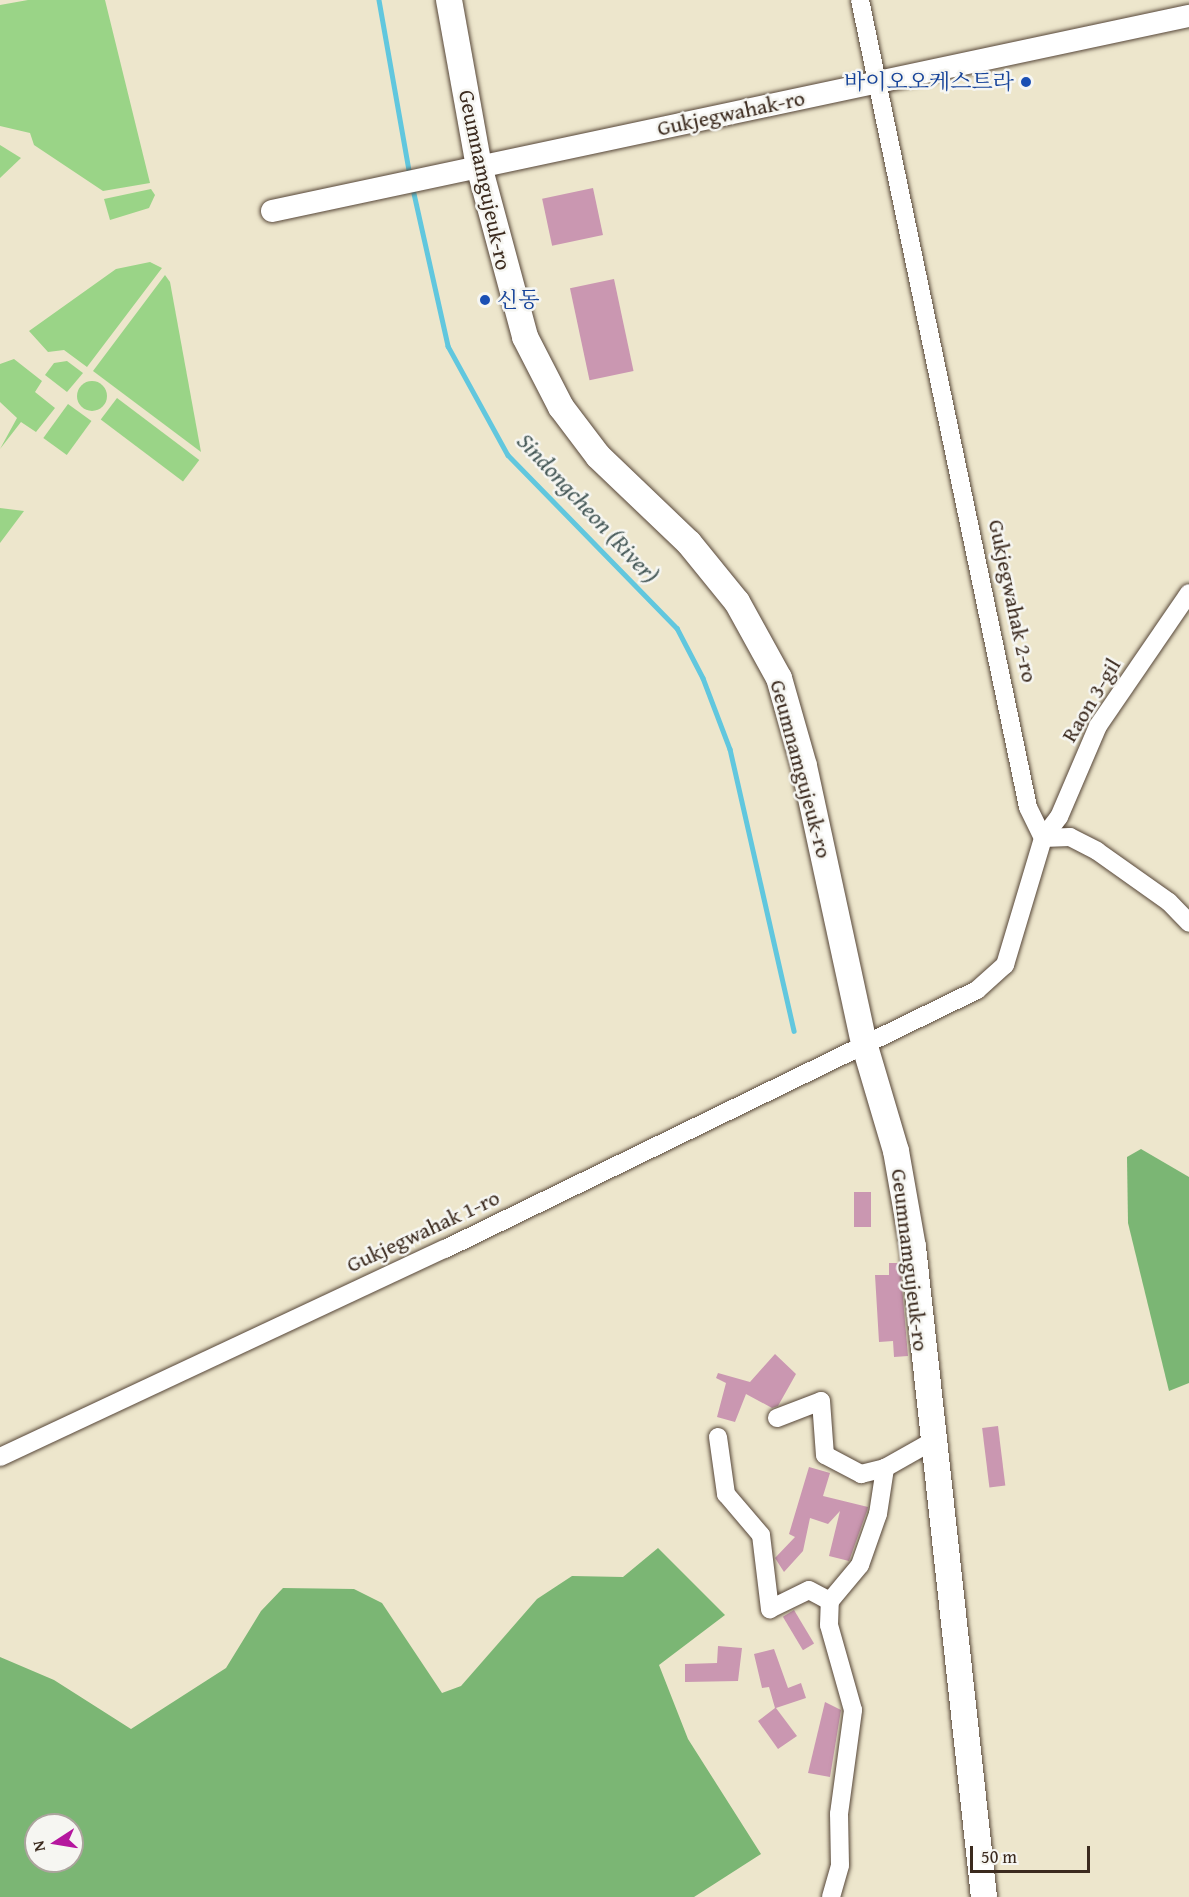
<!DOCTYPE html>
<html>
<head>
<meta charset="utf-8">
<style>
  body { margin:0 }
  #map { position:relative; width:1189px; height:1897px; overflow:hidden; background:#ede6cc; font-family:"Gentium Book Plus","Noto Serif KR",serif }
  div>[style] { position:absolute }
  .green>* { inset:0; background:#9ad487; transform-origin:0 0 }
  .round { border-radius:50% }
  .forest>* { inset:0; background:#7bb674 }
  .stream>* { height:4.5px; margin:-2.25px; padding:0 2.25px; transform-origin:2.25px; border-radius:2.25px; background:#61c7de }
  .building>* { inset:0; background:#ca97b1; transform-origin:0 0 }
  .roads { filter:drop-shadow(0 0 2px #564638) drop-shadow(0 0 2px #564638) }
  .minor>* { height:18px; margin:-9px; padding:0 9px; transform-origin:9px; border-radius:9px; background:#fff }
  .tertiary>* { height:22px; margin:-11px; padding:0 11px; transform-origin:11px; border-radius:11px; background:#fff }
  .secondary>* { height:26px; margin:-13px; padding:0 13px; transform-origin:13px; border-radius:13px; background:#fff }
  .dots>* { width:16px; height:16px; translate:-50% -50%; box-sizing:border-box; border:3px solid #f6f6f2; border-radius:50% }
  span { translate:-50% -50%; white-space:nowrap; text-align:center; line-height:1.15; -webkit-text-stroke:5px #f6f6f2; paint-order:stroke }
  .transit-label { font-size:22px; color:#164399 }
  .right { translate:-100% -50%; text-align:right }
  .left { translate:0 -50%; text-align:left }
  .street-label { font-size:22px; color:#3b2a1e }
  .water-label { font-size:24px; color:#465958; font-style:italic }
  .north { position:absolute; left:24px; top:1813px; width:60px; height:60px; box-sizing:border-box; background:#f6f6f2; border:2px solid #aba49d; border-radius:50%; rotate:258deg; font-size:16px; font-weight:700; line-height:24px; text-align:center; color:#3b2a1e }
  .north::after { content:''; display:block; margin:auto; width:21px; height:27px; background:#b5179e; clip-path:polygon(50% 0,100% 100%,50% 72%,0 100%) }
  .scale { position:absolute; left:970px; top:1846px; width:120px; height:27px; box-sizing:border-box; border:3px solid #3b2a1e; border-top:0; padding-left:8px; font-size:18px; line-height:21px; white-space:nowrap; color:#3b2a1e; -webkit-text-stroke:4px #f6f6f2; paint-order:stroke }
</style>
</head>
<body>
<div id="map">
  <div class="green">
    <div style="clip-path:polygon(28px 0,105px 0,150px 183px,103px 191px,34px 145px,30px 133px,0 126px,0 5px)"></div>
    <div style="clip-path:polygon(0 145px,21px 158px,0 178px)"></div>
    <div style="clip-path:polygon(151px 189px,155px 195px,149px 208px,110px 220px,104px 199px)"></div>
    <div style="clip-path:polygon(150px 262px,162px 268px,87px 367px,64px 350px,48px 352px,29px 331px,116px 269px)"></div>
    <div style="clip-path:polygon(165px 275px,170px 282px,201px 452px,93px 371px)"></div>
    <div style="clip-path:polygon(14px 359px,42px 381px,35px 392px,55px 408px,36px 432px,21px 422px,0 449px,17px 418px,0 402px,0 364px)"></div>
    <div style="clip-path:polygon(67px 361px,83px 373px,67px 392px,45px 375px,54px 363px)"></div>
    <div class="round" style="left:77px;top:381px;width:30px;height:30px"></div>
    <div style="left:117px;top:398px;width:103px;height:27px;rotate:37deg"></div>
    <div style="left:68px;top:404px;width:29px;height:42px;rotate:36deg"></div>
    <div style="clip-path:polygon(0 508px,24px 511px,0 543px)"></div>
  </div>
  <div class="forest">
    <div style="clip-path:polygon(1141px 1149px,1189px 1177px,1189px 1383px,1169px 1391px,1128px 1223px,1127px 1157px)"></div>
    <div style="clip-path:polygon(evenodd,658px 1548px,725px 1615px,659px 1665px,688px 1739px,761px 1854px,694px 1897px,0 1897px,0 1657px,54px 1680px,131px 1729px,226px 1668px,261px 1611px,283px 1588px,354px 1589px,382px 1603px,442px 1693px,461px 1686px,537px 1599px,572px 1576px,623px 1577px,658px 1548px,36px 1825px,72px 1825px,72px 1861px,36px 1861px,36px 1825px)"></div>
  </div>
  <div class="stream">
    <div style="left:379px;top:0;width:178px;rotate:80deg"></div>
    <div style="left:413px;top:189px;width:161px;rotate:77.4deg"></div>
    <div style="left:448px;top:346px;width:124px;rotate:61.2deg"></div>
    <div style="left:508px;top:455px;width:242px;rotate:45.7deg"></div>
    <div style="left:677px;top:628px;width:56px;rotate:62.5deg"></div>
    <div style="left:703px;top:678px;width:76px;rotate:69.2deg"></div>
    <div style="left:730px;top:749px;width:289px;rotate:77.2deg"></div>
  </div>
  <div class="building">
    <div style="left:593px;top:188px;width:48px;height:52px;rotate:78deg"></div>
    <div style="left:614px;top:279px;width:94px;height:45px;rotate:78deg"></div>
    <div style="left:854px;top:1192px;width:17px;height:35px"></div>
    <div style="clip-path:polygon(889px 1263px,900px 1263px,908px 1356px,894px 1357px,893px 1341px,879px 1342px,875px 1275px,889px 1275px)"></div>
    <div style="clip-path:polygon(775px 1354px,796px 1374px,778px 1406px,772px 1408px,746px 1394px,735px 1422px,717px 1417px,726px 1383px,716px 1378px,718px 1373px,750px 1382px)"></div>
    <div style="left:998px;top:1426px;width:60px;height:16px;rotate:83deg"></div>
    <div style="clip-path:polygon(809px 1467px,830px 1473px,823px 1496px,868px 1507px,867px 1511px,849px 1561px,829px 1556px,840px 1511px,828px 1524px,810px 1518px,803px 1551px,784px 1572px,775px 1558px,795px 1537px,789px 1534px)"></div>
    <div style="left:794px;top:1610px;width:39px;height:13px;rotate:59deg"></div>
    <div style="clip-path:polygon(718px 1646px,742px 1648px,738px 1681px,685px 1682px,685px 1664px,717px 1663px)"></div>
    <div style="clip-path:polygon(774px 1649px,788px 1688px,801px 1683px,806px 1698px,776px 1708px,797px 1736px,778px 1749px,758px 1721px,775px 1708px,769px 1687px,762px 1688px,754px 1654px)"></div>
    <div style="clip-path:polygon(825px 1702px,841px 1710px,830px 1777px,808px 1773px)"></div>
  </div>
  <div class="roads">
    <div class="minor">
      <div style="left:1043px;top:838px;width:26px;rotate:-53deg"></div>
      <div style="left:1059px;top:817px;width:99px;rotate:-66.8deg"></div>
      <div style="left:1098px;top:726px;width:161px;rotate:-55.6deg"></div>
      <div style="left:1043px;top:838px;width:27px;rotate:-2deg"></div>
      <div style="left:1070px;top:837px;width:30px;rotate:27deg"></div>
      <div style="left:1097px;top:851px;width:88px;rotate:35.3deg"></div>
      <div style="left:1169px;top:902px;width:29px;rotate:46deg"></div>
      <div style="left:777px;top:1418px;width:47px;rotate:-21.1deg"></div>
      <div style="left:821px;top:1401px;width:54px;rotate:85.8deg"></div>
      <div style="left:825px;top:1455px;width:41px;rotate:27.8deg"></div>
      <div style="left:861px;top:1474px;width:25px;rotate:-14deg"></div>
      <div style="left:718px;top:1437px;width:58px;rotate:82deg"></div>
      <div style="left:726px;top:1494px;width:54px;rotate:49.5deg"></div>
      <div style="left:761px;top:1535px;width:75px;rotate:83.1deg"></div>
      <div style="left:770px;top:1609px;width:43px;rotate:-26deg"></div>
      <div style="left:809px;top:1590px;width:24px;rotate:28deg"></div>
      <div style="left:0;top:1457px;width:491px;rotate:-25.1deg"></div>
      <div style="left:445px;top:1249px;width:592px;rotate:-25.96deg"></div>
      <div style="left:977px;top:990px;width:38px;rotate:-42deg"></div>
      <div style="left:1005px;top:965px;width:133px;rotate:-73.3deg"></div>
      <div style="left:1043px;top:838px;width:34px;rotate:-116deg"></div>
      <div style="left:1028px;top:807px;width:824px;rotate:-101.76deg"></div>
      <div style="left:831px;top:1897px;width:33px;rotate:-74deg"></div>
      <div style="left:840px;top:1865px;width:51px;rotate:-91.1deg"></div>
      <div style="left:839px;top:1814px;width:105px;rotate:-82.3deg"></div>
      <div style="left:853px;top:1710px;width:88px;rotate:-105.8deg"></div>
      <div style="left:829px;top:1625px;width:24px;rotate:-88deg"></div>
      <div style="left:830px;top:1601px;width:47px;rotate:-50.2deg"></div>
      <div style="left:860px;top:1565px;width:54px;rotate:-70.6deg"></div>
      <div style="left:878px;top:1514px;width:47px;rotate:-81.3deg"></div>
      <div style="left:885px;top:1468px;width:53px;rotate:-29.5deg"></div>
    </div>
    <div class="tertiary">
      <div style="left:272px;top:211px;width:938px;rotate:-12.01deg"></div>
    </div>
    <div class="secondary">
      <div style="left:449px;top:0;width:169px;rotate:79.8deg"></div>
      <div style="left:479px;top:166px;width:177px;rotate:74.9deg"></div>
      <div style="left:525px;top:337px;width:79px;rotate:62.8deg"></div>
      <div style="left:561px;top:407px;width:61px;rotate:52.9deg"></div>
      <div style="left:598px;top:456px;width:126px;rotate:43.7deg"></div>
      <div style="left:689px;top:543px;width:76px;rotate:50.9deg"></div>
      <div style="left:737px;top:602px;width:87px;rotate:61.1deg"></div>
      <div style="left:779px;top:678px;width:91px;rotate:74.1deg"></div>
      <div style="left:804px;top:766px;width:283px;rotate:77.8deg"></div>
      <div style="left:864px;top:1043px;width:113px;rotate:73.5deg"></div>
      <div style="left:896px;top:1151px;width:97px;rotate:80deg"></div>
      <div style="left:913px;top:1247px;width:654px;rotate:83.77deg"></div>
    </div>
  </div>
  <div class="dots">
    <div style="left:1026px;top:82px;background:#1a4fb4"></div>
    <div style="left:485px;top:300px;background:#1a4fb4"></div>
  </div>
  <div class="transit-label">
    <span class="right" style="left:1014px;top:82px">바이오오케스트라</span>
    <span class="left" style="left:497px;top:300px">신동</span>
  </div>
  <div class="street-label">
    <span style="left:731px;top:113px;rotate:-12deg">Gukjegwahak-ro</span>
    <span style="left:485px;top:180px;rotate:78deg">Geumnamgujeuk-ro</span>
    <span style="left:1013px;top:601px;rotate:78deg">Gukjegwahak 2-ro</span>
    <span style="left:1091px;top:700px;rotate:-59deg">Raon 3-gil</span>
    <span style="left:801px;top:769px;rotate:75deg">Geumnamgujeuk-ro</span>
    <span style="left:423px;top:1231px;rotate:-25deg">Gukjegwahak 1-ro</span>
    <span style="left:910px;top:1260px;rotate:83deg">Geumnamgujeuk-ro</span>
  </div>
  <div class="water-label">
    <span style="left:588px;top:508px;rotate:47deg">Sindongcheon (River)</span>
  </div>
  <div class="north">N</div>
  <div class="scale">50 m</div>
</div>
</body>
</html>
